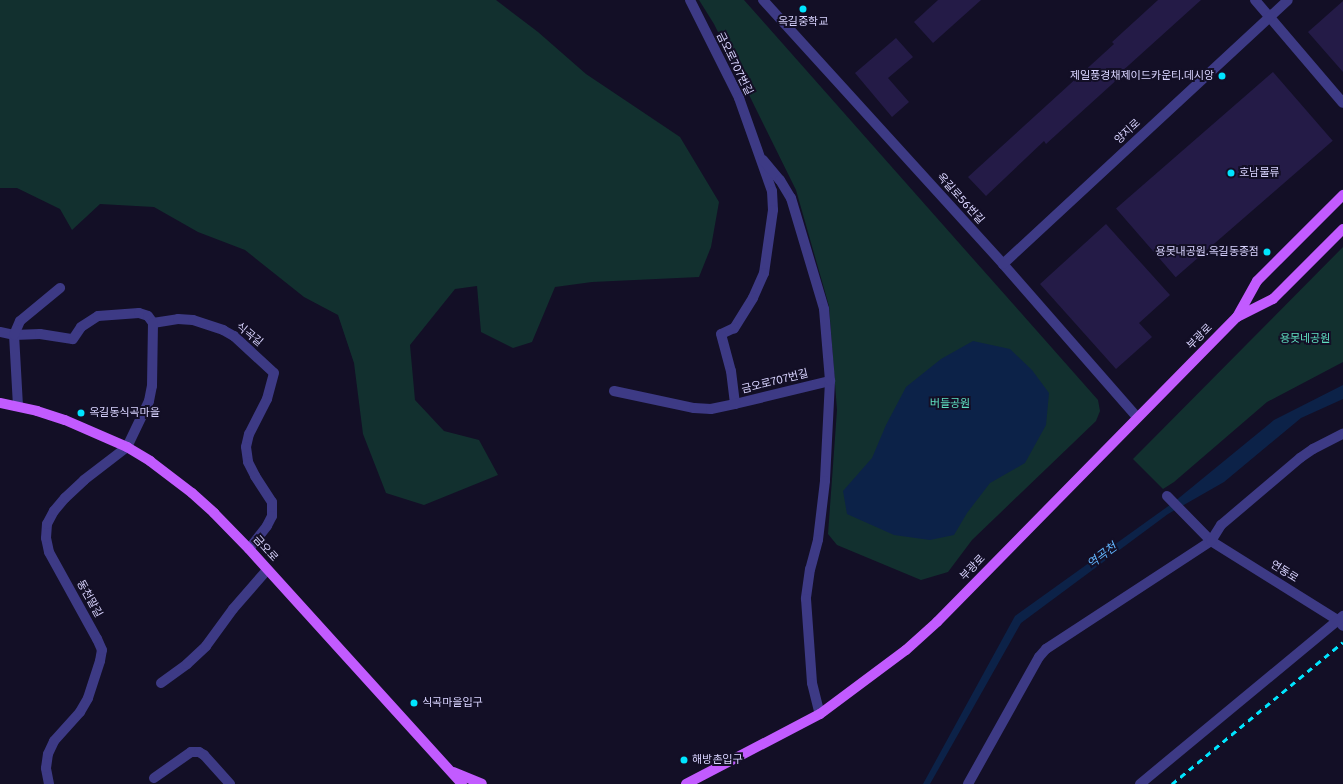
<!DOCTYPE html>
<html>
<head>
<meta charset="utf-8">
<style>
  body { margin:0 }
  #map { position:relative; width:1343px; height:784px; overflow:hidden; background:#130f26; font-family:Overpass,"Noto Sans KR",sans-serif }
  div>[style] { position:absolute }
  .green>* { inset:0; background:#12302f }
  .water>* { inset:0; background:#0c2248 }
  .building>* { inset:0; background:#241b47; transform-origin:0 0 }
  .minor>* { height:10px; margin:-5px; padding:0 5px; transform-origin:5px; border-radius:5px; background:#3d3a85 }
  .major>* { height:10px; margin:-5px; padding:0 5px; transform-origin:5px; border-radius:5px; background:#c25bff }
  .rail>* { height:3px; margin-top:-1.5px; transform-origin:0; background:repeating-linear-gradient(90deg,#00e5ff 0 6px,transparent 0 11px) }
  .dots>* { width:11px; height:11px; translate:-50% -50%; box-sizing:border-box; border:2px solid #130f26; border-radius:50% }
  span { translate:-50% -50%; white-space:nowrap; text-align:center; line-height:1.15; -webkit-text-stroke:4px #130f26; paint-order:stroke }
  .poi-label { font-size:11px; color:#d9d4ff }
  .right { translate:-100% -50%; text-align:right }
  .left { translate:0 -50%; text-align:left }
  .street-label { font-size:11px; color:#d9d4ff }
  .park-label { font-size:11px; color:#5fe0c0 }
  .water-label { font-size:12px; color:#62b6ff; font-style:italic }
</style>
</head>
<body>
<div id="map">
  <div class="green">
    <div style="clip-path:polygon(0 0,496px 0,538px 32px,586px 74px,680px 137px,719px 202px,711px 247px,699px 277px,592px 282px,555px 287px,532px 342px,513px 348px,481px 332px,477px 286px,455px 289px,410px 345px,415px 400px,444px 431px,479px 440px,498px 475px,424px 505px,386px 493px,363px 434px,354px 363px,338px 315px,304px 297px,245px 250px,198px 232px,154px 207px,100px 204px,72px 230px,60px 209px,17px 188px,0 188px)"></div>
    <div style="clip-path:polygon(699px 0,744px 0,1098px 400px,1100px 411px,1096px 421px,972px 540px,948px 572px,921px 580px,837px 545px,828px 534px,837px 410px,829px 306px,796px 190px,714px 24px)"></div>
    <div style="clip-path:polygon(1343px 247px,1343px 362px,1267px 402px,1174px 482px,1163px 489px,1133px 459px)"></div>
  </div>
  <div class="water">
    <div style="clip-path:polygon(973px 341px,1010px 349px,1032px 370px,1049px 393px,1046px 425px,1025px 463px,990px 483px,967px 513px,954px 535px,930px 540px,894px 535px,847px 514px,843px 491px,872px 458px,886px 425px,906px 387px,941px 359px)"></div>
    <div style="clip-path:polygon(1343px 385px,1343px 399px,1301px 418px,1224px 482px,1168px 514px,1021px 623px,930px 784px,923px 784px,1015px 616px,1174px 502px,1274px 420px)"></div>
  </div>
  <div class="building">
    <div style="clip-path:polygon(938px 0,981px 0,933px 43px,914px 22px)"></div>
    <div style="clip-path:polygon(1158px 0,1201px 0,1119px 74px,1121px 76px,1046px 144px,1044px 141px,986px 196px,968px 177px,1114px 44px,1112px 42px)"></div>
    <div style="clip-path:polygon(1343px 1px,1343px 72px,1308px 32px)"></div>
    <div style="clip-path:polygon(896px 38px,913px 57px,888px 78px,909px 102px,892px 117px,855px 73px)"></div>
    <div style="left:1273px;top:72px;width:91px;height:208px;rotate:49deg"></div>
    <div style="clip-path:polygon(1106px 224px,1170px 295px,1139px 323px,1152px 337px,1116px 369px,1040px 284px)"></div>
  </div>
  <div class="minor">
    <div style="left:690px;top:0;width:110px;rotate:63.4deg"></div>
    <div style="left:739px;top:98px;width:99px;rotate:70.5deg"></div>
    <div style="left:772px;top:191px;width:19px;rotate:87deg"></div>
    <div style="left:773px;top:210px;width:64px;rotate:98.1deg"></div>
    <div style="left:764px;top:273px;width:27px;rotate:114deg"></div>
    <div style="left:753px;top:298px;width:36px;rotate:122deg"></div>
    <div style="left:734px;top:328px;width:14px;rotate:155deg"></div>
    <div style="left:721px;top:334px;width:38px;rotate:75deg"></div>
    <div style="left:731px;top:371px;width:33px;rotate:83deg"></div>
    <div style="left:735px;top:404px;width:98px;rotate:-13.6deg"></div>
    <div style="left:830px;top:381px;width:100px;rotate:92.9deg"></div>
    <div style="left:825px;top:481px;width:59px;rotate:96.8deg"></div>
    <div style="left:818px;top:540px;width:30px;rotate:105deg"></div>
    <div style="left:810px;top:569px;width:30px;rotate:98deg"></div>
    <div style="left:806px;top:599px;width:84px;rotate:85.9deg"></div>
    <div style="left:812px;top:683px;width:32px;rotate:76deg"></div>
    <div style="left:763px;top:0;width:357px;rotate:47.7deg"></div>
    <div style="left:1003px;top:264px;width:203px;rotate:48.8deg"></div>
    <div style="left:1255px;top:0;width:135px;rotate:49.5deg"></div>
    <div style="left:763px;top:160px;width:26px;rotate:50deg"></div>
    <div style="left:780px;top:180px;width:21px;rotate:59deg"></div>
    <div style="left:791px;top:198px;width:116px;rotate:73.4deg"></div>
    <div style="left:824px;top:309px;width:72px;rotate:85.2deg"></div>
    <div style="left:1003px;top:264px;width:388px;rotate:-42.8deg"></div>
    <div style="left:0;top:332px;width:14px;rotate:12deg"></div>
    <div style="left:14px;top:335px;width:26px;rotate:-2deg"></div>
    <div style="left:40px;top:334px;width:33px;rotate:9deg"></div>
    <div style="left:73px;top:339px;width:14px;rotate:-56deg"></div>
    <div style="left:81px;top:327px;width:20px;rotate:-33deg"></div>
    <div style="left:98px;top:316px;width:41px;rotate:-4.2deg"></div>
    <div style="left:139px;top:313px;width:9px;rotate:18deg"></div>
    <div style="left:148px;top:316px;width:9px;rotate:54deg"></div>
    <div style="left:153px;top:323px;width:25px;rotate:-9deg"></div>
    <div style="left:178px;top:319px;width:15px;rotate:4deg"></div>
    <div style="left:193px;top:320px;width:32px;rotate:18deg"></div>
    <div style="left:223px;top:330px;width:13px;rotate:29deg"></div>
    <div style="left:234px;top:336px;width:54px;rotate:42.8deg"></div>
    <div style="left:274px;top:373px;width:27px;rotate:105deg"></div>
    <div style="left:267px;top:399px;width:39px;rotate:117deg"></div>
    <div style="left:249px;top:434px;width:13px;rotate:103deg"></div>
    <div style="left:246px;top:447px;width:15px;rotate:82deg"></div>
    <div style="left:248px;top:462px;width:16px;rotate:63deg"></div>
    <div style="left:255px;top:476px;width:31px;rotate:57deg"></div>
    <div style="left:272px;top:502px;width:14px;rotate:90deg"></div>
    <div style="left:272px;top:516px;width:11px;rotate:117deg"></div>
    <div style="left:267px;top:526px;width:29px;rotate:128deg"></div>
    <div style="left:614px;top:391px;width:82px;rotate:12deg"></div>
    <div style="left:694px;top:408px;width:17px;rotate:3deg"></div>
    <div style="left:711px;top:409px;width:25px;rotate:-12deg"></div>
    <div style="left:18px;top:406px;width:71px;rotate:-93.2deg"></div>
    <div style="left:14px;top:335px;width:15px;rotate:-67deg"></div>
    <div style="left:20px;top:321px;width:52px;rotate:-39.5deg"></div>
    <div style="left:1167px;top:496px;width:63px;rotate:45.6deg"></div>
    <div style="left:1211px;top:541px;width:151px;rotate:32deg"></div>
    <div style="left:1339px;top:621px;width:6px;rotate:51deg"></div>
    <div style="left:161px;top:683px;width:32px;rotate:-36deg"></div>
    <div style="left:187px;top:664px;width:26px;rotate:-43deg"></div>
    <div style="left:206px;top:646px;width:46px;rotate:-53.9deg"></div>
    <div style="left:233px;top:609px;width:52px;rotate:-48.9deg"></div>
    <div style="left:154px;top:778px;width:45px;rotate:-35.1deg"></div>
    <div style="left:191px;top:752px;width:8px"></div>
    <div style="left:199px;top:752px;width:6px;rotate:31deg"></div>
    <div style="left:204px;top:755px;width:39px;rotate:48deg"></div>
    <div style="left:49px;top:784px;width:16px;rotate:-101deg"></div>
    <div style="left:46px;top:768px;width:14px;rotate:-82deg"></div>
    <div style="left:48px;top:754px;width:14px;rotate:-65deg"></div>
    <div style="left:54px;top:741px;width:39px;rotate:-48deg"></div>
    <div style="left:80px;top:712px;width:16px;rotate:-60deg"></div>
    <div style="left:88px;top:698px;width:39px;rotate:-72deg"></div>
    <div style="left:100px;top:661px;width:11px;rotate:-80deg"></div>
    <div style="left:102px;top:650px;width:12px;rotate:-114deg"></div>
    <div style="left:97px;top:639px;width:99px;rotate:-118.9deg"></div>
    <div style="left:49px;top:552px;width:14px;rotate:-102deg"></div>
    <div style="left:46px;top:538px;width:14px;rotate:-86deg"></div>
    <div style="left:47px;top:524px;width:15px;rotate:-62deg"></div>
    <div style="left:54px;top:511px;width:17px;rotate:-50deg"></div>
    <div style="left:65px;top:498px;width:26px;rotate:-43deg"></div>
    <div style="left:84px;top:480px;width:54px;rotate:-37.5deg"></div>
    <div style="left:127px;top:447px;width:51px;rotate:-64.4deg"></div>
    <div style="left:149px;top:401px;width:15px;rotate:-79deg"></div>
    <div style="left:152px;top:386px;width:63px;rotate:-89.1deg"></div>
    <div style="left:968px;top:784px;width:145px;rotate:-60.8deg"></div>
    <div style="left:1039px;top:657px;width:11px;rotate:-49deg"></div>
    <div style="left:1046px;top:649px;width:197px;rotate:-33.2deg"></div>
    <div style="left:1211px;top:541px;width:19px;rotate:-58deg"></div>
    <div style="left:1221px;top:525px;width:104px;rotate:-40.3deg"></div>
    <div style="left:1300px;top:458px;width:16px;rotate:-35deg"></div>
    <div style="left:1313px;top:449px;width:34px;rotate:-27deg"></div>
    <div style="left:1140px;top:784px;width:264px;rotate:-39.6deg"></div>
  </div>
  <div class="major">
    <div style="left:1237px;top:317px;width:40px;rotate:-26.6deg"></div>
    <div style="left:1273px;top:299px;width:99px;rotate:-45deg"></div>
    <div style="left:0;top:403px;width:38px;rotate:12deg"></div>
    <div style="left:37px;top:411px;width:29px;rotate:18deg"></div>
    <div style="left:65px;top:420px;width:68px;rotate:23.5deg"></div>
    <div style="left:127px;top:447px;width:27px;rotate:31deg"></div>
    <div style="left:150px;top:461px;width:53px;rotate:37.3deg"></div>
    <div style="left:192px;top:493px;width:30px;rotate:42deg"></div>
    <div style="left:214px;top:513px;width:50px;rotate:45.8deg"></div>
    <div style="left:249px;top:549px;width:317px;rotate:47.8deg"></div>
    <div style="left:453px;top:772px;width:31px;rotate:22deg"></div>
    <div style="left:686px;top:784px;width:151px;rotate:-27.6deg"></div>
    <div style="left:820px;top:714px;width:107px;rotate:-36.7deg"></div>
    <div style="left:906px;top:650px;width:42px;rotate:-42.1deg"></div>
    <div style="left:937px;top:622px;width:428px;rotate:-45.5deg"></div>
    <div style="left:1237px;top:317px;width:41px;rotate:-60.9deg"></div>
    <div style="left:1257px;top:281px;width:122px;rotate:-45deg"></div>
  </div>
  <div class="rail">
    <div style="left:1172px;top:784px;width:222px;rotate:-39.7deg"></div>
  </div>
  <div class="dots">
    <div style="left:803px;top:9px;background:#00e5ff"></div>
    <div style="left:1222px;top:76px;background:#00e5ff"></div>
    <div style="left:1231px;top:173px;background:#00e5ff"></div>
    <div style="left:1267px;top:252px;background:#00e5ff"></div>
    <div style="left:81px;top:413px;background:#00e5ff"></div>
    <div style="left:414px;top:703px;background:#00e5ff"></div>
    <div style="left:684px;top:760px;background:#00e5ff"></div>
  </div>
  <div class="poi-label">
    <span style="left:803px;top:22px">옥길중학교</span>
    <span class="right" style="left:1214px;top:76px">제일풍경채제이드카운티.데시앙</span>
    <span class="left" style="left:1239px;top:173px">호남물류</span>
    <span class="right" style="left:1259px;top:252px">용못내공원.옥길동종점</span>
    <span class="left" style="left:89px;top:413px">옥길동식곡마을</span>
    <span class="left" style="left:422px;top:703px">식곡마을입구</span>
    <span class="left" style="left:692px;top:760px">해방촌입구</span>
  </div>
  <div class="street-label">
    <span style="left:734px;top:64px;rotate:64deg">금오로707번길</span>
    <span style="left:1128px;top:132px;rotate:-43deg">양지로</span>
    <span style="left:960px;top:199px;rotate:48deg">옥길로56번길</span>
    <span style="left:249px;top:335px;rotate:39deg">식곡길</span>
    <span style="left:1200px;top:337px;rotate:-45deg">부광로</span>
    <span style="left:775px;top:382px;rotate:-14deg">금오로707번길</span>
    <span style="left:265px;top:549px;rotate:48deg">금오로</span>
    <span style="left:973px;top:568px;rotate:-46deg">부광로</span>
    <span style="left:1284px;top:572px;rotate:32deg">연동로</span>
    <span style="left:89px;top:599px;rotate:61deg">동천말길</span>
  </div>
  <div class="park-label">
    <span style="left:1305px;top:339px">용못네공원</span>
    <span style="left:950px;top:404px">버들공원</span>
  </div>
  <div class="water-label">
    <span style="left:1103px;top:557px;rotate:-37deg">역곡천</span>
  </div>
</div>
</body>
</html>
